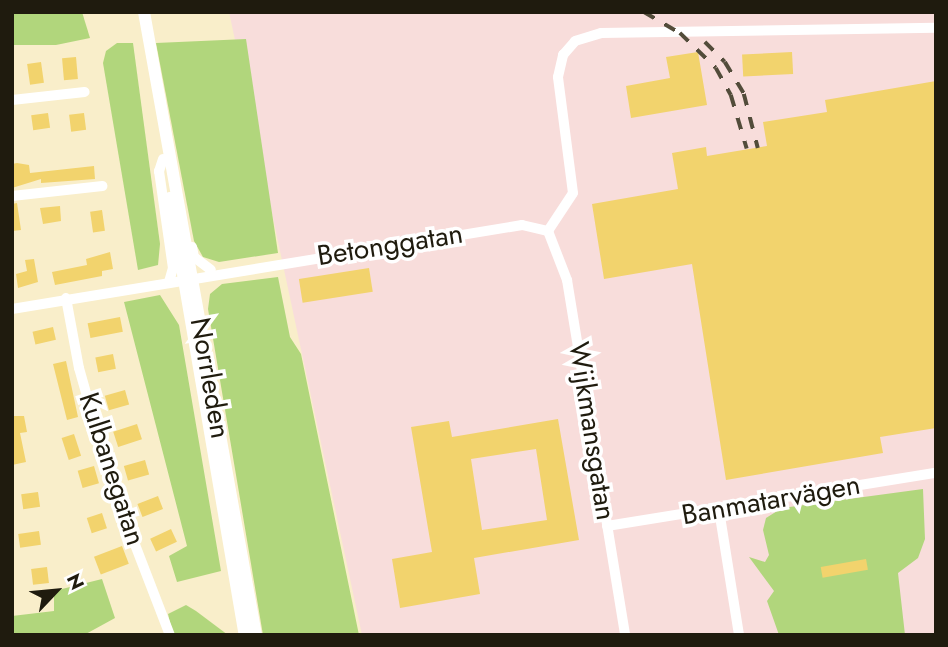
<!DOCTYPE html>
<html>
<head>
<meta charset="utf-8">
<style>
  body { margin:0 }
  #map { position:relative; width:948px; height:647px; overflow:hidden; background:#f9eeca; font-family:Jost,sans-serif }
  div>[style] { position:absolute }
  .industrial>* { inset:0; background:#f8dddb }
  .green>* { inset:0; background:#b1d67c }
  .building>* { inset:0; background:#f2d36d; transform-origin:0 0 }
  .minor>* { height:10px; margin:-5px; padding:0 5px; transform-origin:5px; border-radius:5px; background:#fff }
  .major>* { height:12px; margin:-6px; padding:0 6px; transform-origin:6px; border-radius:6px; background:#fff }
  .rail>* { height:3.5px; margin-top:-1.75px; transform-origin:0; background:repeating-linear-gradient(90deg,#524c3a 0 12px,transparent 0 24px) }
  span { translate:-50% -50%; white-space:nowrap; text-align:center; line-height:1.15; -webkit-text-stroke:7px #fff; paint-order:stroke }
  .street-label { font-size:28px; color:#1f1b0e }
  .frame { position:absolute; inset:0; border:14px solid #1f1b0e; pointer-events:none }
  .north { position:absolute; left:21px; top:556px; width:70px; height:70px; -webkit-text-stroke:5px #fff; paint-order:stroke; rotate:64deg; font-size:19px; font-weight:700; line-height:28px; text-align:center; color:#1f1b0e }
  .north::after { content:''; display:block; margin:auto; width:24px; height:32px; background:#1f1b0e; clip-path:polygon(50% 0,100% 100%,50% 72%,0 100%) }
</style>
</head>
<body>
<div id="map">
  <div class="industrial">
    <div style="clip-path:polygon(229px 12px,936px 12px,936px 635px,362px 635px)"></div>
  </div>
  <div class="green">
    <div style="clip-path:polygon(82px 12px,90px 38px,56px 45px,12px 45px,12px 13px)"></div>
    <div style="clip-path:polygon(246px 39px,278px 253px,219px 262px,203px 257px,194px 241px,156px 43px)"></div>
    <div style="clip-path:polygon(117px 43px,133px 43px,160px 244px,158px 265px,138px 270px,103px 63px,106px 51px)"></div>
    <div style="clip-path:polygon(278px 277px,290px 337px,301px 354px,359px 635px,263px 635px,208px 309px,210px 294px,222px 284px)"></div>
    <div style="clip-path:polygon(160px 295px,179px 325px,221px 571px,177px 582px,169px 556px,187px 546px,124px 302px)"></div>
    <div style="clip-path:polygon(923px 489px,925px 539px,918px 558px,898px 573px,905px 635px,779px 635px,767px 601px,774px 591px,749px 557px,765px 562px,769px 555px,763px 530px,766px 518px,782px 508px)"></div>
    <div style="clip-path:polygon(102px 579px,115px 618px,84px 635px,12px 635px,12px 616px,54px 611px,54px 591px)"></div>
    <div style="clip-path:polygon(186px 605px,196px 611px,228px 635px,173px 635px,168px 614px)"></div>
  </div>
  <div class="building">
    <div style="clip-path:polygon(698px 52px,707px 105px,631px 118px,626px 86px,670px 78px,666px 57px)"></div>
    <div style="left:792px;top:52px;width:22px;height:50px;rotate:87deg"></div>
    <div style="left:76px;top:57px;width:22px;height:14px;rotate:85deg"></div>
    <div style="left:41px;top:62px;width:21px;height:14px;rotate:82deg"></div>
    <div style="clip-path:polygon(936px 81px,936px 428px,880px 437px,883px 453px,726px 480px,692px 264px,604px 279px,592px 204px,678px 189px,672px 153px,706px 147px,707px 156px,767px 146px,763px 122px,827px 112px,825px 100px)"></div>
    <div style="left:48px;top:113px;width:15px;height:17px;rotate:82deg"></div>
    <div style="left:84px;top:113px;width:17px;height:15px;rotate:83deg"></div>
    <div style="clip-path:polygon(17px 163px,29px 165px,30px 173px,94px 166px,95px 179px,41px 183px,41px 179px,12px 188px,12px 164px)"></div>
    <div style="clip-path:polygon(17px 203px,21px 230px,12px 231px,12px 204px)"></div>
    <div style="clip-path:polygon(60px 206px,61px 221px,43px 224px,40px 208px)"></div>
    <div style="left:102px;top:210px;width:21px;height:12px;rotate:82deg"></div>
    <div style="clip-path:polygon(110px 252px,113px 269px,102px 271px,102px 276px,55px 285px,52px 272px,87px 265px,86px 259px)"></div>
    <div style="clip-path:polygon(34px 259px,38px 282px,18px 288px,16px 274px,27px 271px,25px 260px)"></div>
    <div style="left:369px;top:268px;width:24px;height:71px;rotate:81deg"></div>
    <div style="left:120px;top:317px;width:15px;height:33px;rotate:79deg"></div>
    <div style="left:53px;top:327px;width:13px;height:21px;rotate:77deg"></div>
    <div style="left:113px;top:354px;width:15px;height:18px;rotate:79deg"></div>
    <div style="clip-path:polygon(66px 361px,78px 417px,67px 420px,53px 364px)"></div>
    <div style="left:125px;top:390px;width:15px;height:21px;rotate:74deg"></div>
    <div style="clip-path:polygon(12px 416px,24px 416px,27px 432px,20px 433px,26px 462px,12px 465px)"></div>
    <div style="clip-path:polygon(evenodd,558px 419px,579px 540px,474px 558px,480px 594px,400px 608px,392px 559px,432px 552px,411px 427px,449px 421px,452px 437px,558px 419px,536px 449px,547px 520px,482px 530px,471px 459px,536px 449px)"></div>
    <div style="left:137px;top:424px;width:16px;height:25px;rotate:72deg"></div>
    <div style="left:74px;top:434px;width:23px;height:13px;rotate:72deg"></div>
    <div style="left:145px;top:460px;width:15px;height:22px;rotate:74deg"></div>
    <div style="left:94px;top:466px;width:18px;height:17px;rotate:74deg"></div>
    <div style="left:38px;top:492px;width:15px;height:17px;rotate:82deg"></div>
    <div style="left:158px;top:496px;width:14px;height:22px;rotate:69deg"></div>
    <div style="left:102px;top:513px;width:16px;height:16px;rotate:72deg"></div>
    <div style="left:171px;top:529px;width:14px;height:23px;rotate:65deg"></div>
    <div style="left:39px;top:531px;width:14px;height:21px;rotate:82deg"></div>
    <div style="left:122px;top:546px;width:19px;height:30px;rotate:69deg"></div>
    <div style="left:866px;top:559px;width:11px;height:46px;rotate:80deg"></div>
    <div style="left:47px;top:567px;width:16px;height:16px;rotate:83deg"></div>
  </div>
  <div class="minor">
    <div style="left:12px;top:100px;width:73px;rotate:-6.3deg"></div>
    <div style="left:163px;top:159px;width:13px;rotate:108deg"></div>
    <div style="left:159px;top:171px;width:98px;rotate:81.8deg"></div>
    <div style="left:173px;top:268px;width:15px;rotate:106deg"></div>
    <div style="left:12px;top:196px;width:91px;rotate:-6.3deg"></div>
    <div style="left:548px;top:231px;width:45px;rotate:-56.7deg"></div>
    <div style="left:573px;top:193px;width:117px;rotate:-97.4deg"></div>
    <div style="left:558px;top:77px;width:23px;rotate:-77deg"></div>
    <div style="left:563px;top:55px;width:18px;rotate:-49deg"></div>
    <div style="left:575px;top:41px;width:27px;rotate:-17deg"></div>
    <div style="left:601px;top:33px;width:335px;rotate:-0.9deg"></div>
    <div style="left:192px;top:247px;width:10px;rotate:79deg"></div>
    <div style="left:194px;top:257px;width:21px;rotate:37deg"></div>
    <div style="left:66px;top:298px;width:71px;rotate:79.5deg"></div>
    <div style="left:79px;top:368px;width:122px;rotate:74.2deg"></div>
    <div style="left:112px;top:485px;width:161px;rotate:68.9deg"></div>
    <div style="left:12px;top:309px;width:517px;rotate:-9.35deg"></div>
    <div style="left:522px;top:225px;width:27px;rotate:13deg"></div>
    <div style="left:548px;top:231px;width:53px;rotate:68.8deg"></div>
    <div style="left:567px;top:280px;width:360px;rotate:80.7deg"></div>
    <div style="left:719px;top:510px;width:127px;rotate:80.9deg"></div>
    <div style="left:607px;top:526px;width:333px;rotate:-9.2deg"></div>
  </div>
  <div class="major">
    <div style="left:144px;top:12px;width:633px;rotate:79.81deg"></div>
    <div style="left:170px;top:198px;width:443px;rotate:80.3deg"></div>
  </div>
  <div class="rail">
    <div style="left:644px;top:12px;width:42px;rotate:30.3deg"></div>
    <div style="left:680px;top:33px;width:50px;rotate:44.2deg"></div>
    <div style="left:716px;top:68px;width:31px;rotate:61deg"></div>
    <div style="left:731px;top:95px;width:56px;rotate:73.5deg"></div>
    <div style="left:705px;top:42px;width:28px;rotate:45deg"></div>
    <div style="left:725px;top:62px;width:37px;rotate:59deg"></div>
    <div style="left:744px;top:94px;width:56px;rotate:75.5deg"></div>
  </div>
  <div class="street-label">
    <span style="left:390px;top:245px;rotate:-9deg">Betonggatan</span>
    <span style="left:210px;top:378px;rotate:80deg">Norrleden</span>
    <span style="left:592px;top:431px;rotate:81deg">Wijkmansgatan</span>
    <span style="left:112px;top:469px;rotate:72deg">Kulbanegatan</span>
    <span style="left:771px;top:500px;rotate:-10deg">Banmatarvägen</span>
  </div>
  <div class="frame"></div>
  <div class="north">N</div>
</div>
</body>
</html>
